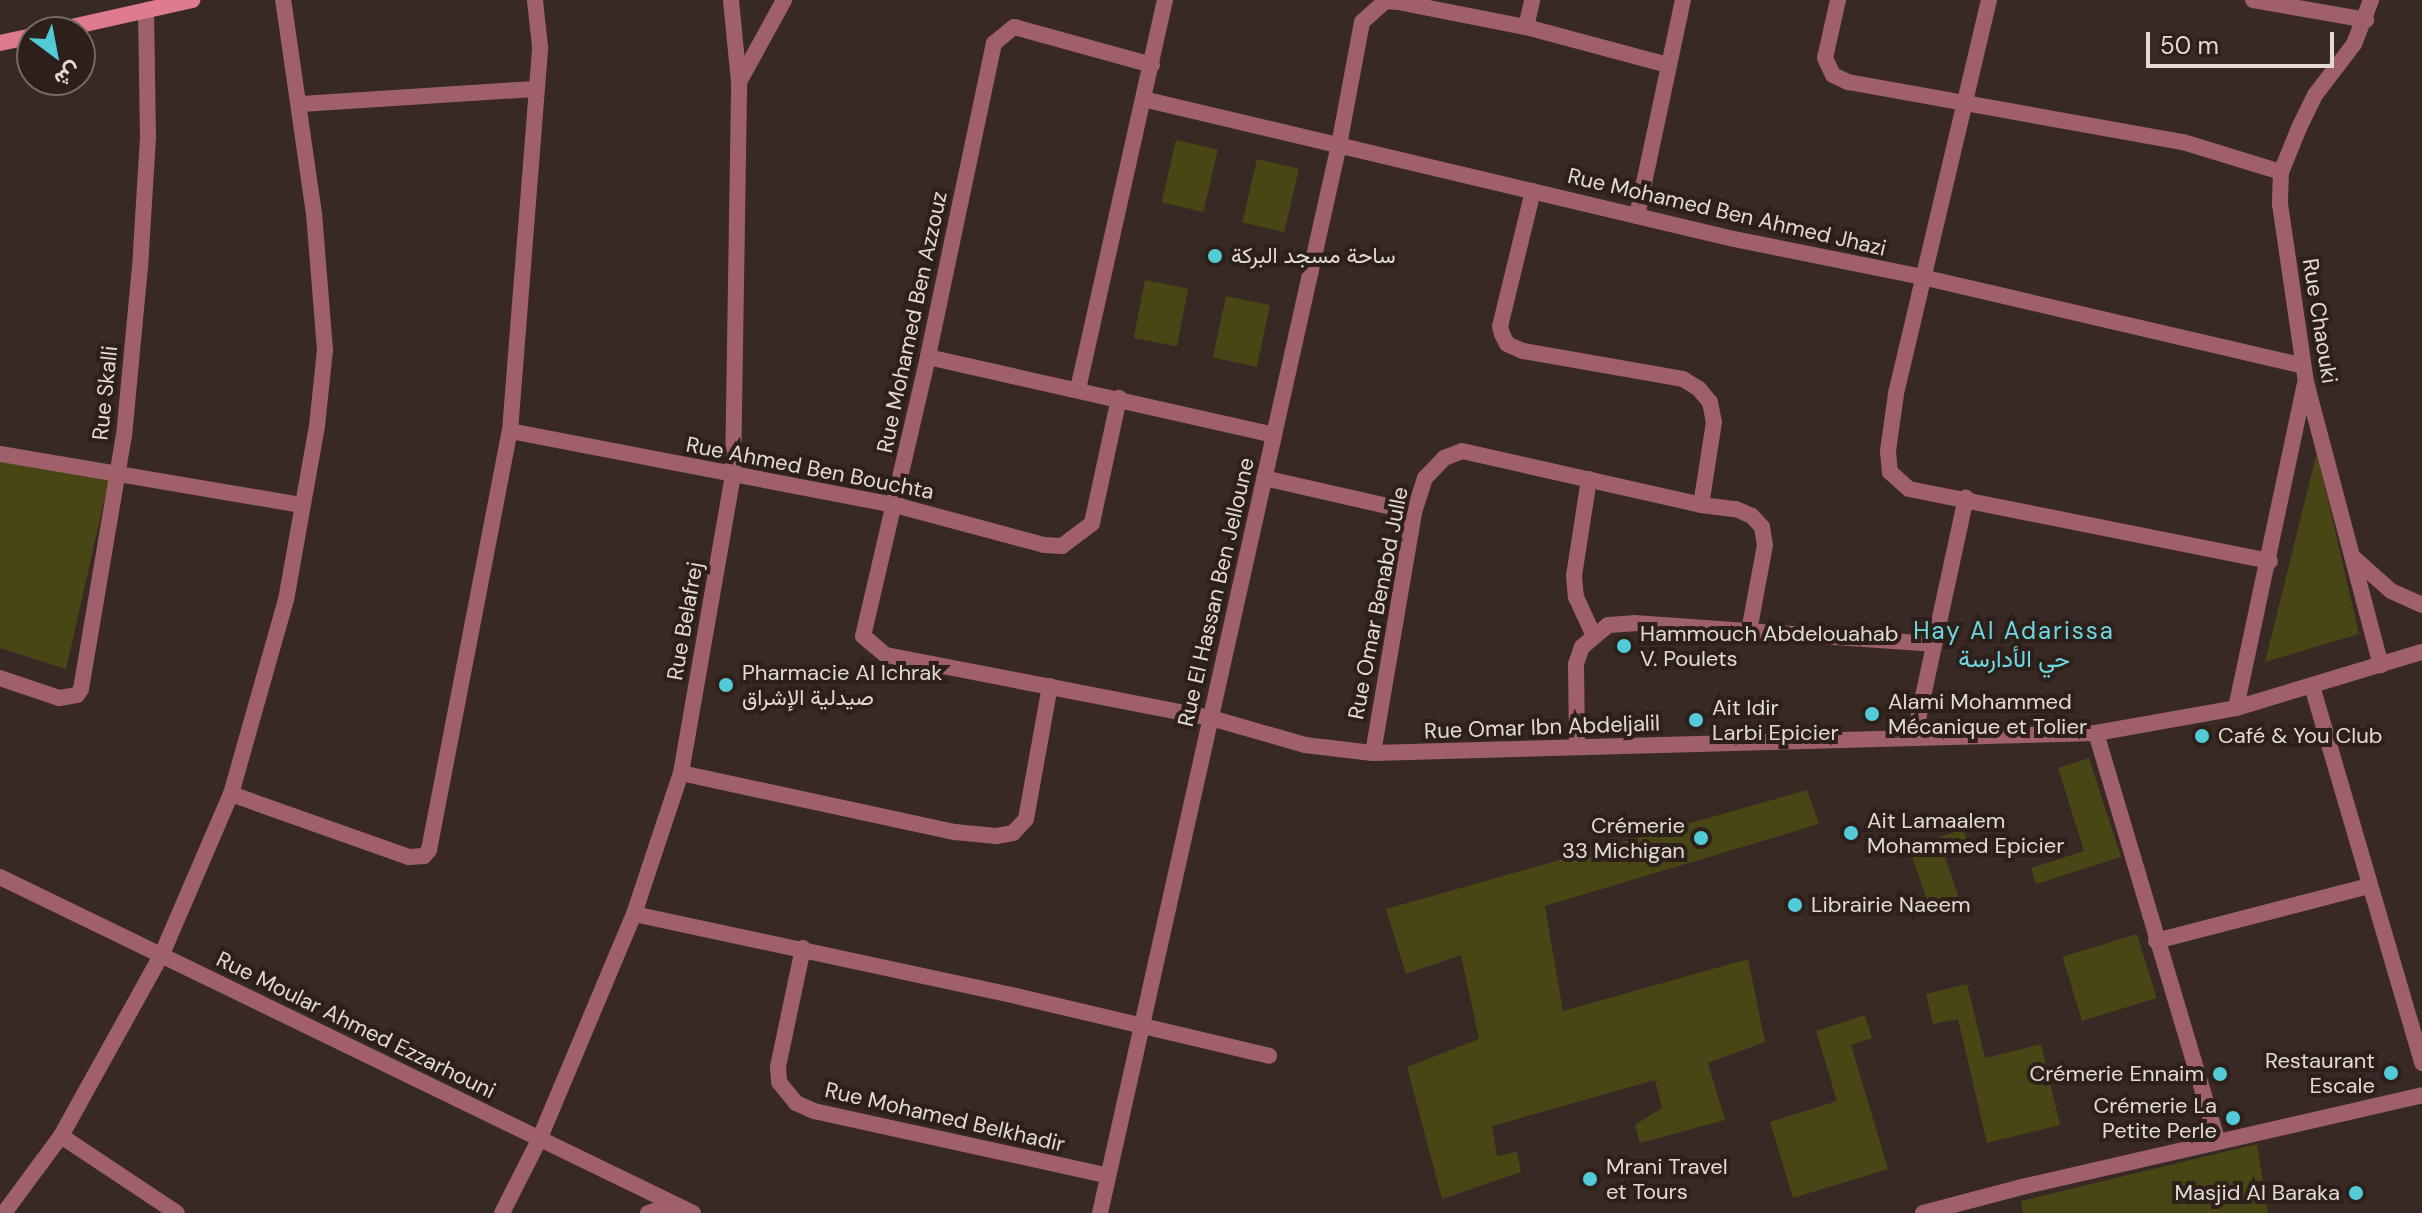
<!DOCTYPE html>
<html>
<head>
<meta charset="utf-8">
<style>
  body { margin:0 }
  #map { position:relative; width:2422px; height:1213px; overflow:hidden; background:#382924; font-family:"DM Sans",Vazirmatn,sans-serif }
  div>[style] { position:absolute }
  .green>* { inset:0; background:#484615; transform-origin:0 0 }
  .minor>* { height:16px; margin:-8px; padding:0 8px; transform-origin:8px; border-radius:8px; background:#9f606b }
  .secondary>* { height:16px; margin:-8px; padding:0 8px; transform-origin:8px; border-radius:8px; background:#df7b8e }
  .dots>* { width:22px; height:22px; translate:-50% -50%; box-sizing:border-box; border:4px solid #2d201a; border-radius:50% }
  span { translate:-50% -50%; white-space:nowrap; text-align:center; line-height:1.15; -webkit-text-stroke:8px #2d201a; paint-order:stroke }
  .street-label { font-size:22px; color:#e3dad6 }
  .poi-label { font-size:22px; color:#e3dad6 }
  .left { translate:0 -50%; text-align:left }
  .right { translate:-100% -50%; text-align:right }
  .neighbourhood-label { font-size:24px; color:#6dd9e3; letter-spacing:2px }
  .north { position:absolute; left:16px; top:16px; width:80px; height:80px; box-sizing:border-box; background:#2d201a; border:2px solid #766a65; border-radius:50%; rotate:148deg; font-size:22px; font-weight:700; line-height:32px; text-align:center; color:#e3dad6 }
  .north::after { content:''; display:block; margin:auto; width:28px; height:36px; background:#52cbd7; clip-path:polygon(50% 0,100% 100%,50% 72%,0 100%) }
  .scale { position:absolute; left:2146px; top:32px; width:188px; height:36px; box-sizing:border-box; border:4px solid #e3dad6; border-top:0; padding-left:10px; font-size:24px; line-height:28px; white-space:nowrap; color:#e3dad6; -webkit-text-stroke:6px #2d201a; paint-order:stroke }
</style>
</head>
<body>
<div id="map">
  <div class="green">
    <div style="left:1176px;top:140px;width:43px;height:64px;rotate:13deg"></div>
    <div style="left:1257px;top:159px;width:43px;height:65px;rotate:13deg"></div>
    <div style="left:1145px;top:280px;width:44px;height:59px;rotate:11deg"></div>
    <div style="left:1226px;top:296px;width:45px;height:63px;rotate:12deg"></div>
    <div style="clip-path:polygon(2317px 452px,2359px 634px,2265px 662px)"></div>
    <div style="clip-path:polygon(0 458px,109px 479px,66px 669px,0 648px)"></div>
    <div style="clip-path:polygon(2089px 758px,2121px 857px,2036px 884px,2031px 868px,2084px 851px,2058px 768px)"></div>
    <div style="clip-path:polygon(1807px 790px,1819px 824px,1545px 906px,1563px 1011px,1748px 959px,1765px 1042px,1708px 1063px,1725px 1120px,1640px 1143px,1635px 1125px,1662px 1108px,1655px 1080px,1492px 1126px,1497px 1156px,1517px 1152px,1521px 1172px,1442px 1199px,1407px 1067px,1479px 1039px,1461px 955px,1406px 974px,1386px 909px)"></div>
    <div style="clip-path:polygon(1963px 829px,1970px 848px,1945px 857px,1959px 898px,1930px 908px,1909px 848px)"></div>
    <div style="left:2137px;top:934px;width:67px;height:78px;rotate:73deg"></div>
    <div style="clip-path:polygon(1967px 984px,1985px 1058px,2041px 1044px,2060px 1125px,1987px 1143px,1958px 1019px,1933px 1024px,1926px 994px)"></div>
    <div style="clip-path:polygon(1865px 1015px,1872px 1038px,1851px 1045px,1888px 1169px,1793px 1198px,1770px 1122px,1837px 1101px,1816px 1031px)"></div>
    <div style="clip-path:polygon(2257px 1144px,2268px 1213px,2023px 1213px,2021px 1201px)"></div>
  </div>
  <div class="minor">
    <div style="left:1838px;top:0;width:59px;rotate:102.6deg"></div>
    <div style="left:1825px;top:58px;width:19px;rotate:65deg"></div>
    <div style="left:1833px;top:75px;width:17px;rotate:25deg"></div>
    <div style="left:1848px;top:82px;width:340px;rotate:10.2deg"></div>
    <div style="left:2183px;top:142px;width:102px;rotate:17deg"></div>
    <div style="left:1989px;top:0;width:405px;rotate:103.3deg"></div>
    <div style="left:1896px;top:394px;width:58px;rotate:98deg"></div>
    <div style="left:1888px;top:451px;width:21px;rotate:85deg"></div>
    <div style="left:1890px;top:472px;width:25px;rotate:42deg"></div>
    <div style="left:1909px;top:489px;width:368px;rotate:11.3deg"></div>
    <div style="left:2253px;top:0;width:115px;rotate:10deg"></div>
    <div style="left:2371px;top:0;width:47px;rotate:111.1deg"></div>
    <div style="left:2354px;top:44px;width:64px;rotate:127.4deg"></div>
    <div style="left:2315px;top:95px;width:37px;rotate:116deg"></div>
    <div style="left:2299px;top:128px;width:48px;rotate:112.2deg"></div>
    <div style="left:2281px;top:172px;width:32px;rotate:92deg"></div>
    <div style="left:2280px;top:204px;width:180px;rotate:81.7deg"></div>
    <div style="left:2306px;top:382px;width:293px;rotate:75.2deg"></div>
    <div style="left:1526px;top:27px;width:28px;rotate:-77deg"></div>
    <div style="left:1152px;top:65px;width:143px;rotate:-164.6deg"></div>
    <div style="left:1014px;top:27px;width:26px;rotate:141deg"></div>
    <div style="left:994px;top:43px;width:321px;rotate:101.9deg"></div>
    <div style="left:928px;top:357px;width:286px;rotate:103.1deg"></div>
    <div style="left:863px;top:636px;width:30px;rotate:40deg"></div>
    <div style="left:886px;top:655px;width:331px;rotate:11deg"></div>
    <div style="left:1211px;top:718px;width:98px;rotate:16deg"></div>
    <div style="left:1305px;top:745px;width:68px;rotate:6.7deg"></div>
    <div style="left:1373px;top:753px;width:723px;rotate:-1.58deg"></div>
    <div style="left:2096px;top:733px;width:142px;rotate:-10.1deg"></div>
    <div style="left:2236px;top:708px;width:194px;rotate:-16.8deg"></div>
    <div style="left:739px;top:82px;width:94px;rotate:-61.2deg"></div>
    <div style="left:1143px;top:99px;width:607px;rotate:13.33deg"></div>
    <div style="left:1734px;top:239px;width:192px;rotate:11.4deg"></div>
    <div style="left:1922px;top:277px;width:391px;rotate:13.1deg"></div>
    <div style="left:301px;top:104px;width:234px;rotate:-3.7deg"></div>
    <div style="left:1533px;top:191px;width:139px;rotate:103.7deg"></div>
    <div style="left:1500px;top:326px;width:8px;rotate:76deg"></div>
    <div style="left:1502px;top:334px;width:11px;rotate:63deg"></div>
    <div style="left:1507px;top:344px;width:17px;rotate:24deg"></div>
    <div style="left:1523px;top:351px;width:162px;rotate:9.9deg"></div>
    <div style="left:1683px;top:379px;width:19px;rotate:32deg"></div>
    <div style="left:1699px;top:389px;width:17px;rotate:50deg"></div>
    <div style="left:1710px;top:402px;width:20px;rotate:79deg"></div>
    <div style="left:1714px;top:422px;width:84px;rotate:98.9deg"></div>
    <div style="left:1637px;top:216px;width:221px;rotate:-78deg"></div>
    <div style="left:928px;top:357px;width:355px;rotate:12.7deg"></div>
    <div style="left:1078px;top:389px;width:399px;rotate:-77.4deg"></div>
    <div style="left:510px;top:431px;width:392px;rotate:10.9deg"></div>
    <div style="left:895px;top:505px;width:154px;rotate:15deg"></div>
    <div style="left:1044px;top:545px;width:18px;rotate:3deg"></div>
    <div style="left:1062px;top:546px;width:38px;rotate:-37deg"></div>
    <div style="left:1092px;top:523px;width:128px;rotate:-77.8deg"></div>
    <div style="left:0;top:454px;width:306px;rotate:9.6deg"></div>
    <div style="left:1264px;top:478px;width:154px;rotate:12.8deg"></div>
    <div style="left:1589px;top:479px;width:98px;rotate:98.8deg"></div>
    <div style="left:1574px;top:576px;width:21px;rotate:85deg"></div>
    <div style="left:1576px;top:597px;width:41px;rotate:65.3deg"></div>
    <div style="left:2355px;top:559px;width:48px;rotate:41.6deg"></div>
    <div style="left:2391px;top:591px;width:34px;rotate:24deg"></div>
    <div style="left:0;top:678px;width:62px;rotate:18.7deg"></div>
    <div style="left:59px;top:698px;width:18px;rotate:-9deg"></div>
    <div style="left:77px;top:695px;width:7px;rotate:-56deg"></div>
    <div style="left:81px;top:689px;width:257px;rotate:-80.4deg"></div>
    <div style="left:124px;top:436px;width:169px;rotate:-84.6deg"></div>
    <div style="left:140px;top:268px;width:131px;rotate:-86.5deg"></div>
    <div style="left:148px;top:137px;width:126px;rotate:-90.9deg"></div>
    <div style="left:2312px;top:686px;width:393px;rotate:73.7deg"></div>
    <div style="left:2236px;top:708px;width:331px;rotate:-78deg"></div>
    <div style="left:2096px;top:733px;width:426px;rotate:73.4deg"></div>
    <div style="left:1914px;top:738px;width:246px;rotate:-77.8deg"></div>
    <div style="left:1577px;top:745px;width:81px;rotate:-90.7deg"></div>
    <div style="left:1576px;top:664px;width:18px;rotate:-71deg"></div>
    <div style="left:1582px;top:647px;width:34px;rotate:-40deg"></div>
    <div style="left:1608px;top:625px;width:26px;rotate:-4deg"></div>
    <div style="left:1634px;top:623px;width:299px;rotate:4deg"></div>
    <div style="left:1373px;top:753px;width:244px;rotate:-80.3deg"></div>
    <div style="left:1414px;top:512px;width:36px;rotate:-72deg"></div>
    <div style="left:1425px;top:478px;width:28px;rotate:-46deg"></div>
    <div style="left:1444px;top:458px;width:19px;rotate:-21deg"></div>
    <div style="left:1462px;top:451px;width:245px;rotate:12.7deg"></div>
    <div style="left:1701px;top:505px;width:35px;rotate:7deg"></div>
    <div style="left:1736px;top:509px;width:17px;rotate:24deg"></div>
    <div style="left:1752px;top:516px;width:15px;rotate:48deg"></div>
    <div style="left:1762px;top:527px;width:18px;rotate:81deg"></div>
    <div style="left:1765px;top:545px;width:87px;rotate:100.5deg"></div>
    <div style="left:681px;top:773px;width:280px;rotate:12.2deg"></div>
    <div style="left:955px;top:832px;width:41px;rotate:5.6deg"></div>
    <div style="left:996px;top:836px;width:17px;rotate:-10deg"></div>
    <div style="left:1013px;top:833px;width:19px;rotate:-47deg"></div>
    <div style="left:1026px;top:819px;width:135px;rotate:-79.8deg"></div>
    <div style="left:231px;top:794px;width:189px;rotate:19.5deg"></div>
    <div style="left:409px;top:857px;width:15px;rotate:-4deg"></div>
    <div style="left:424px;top:856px;width:8px;rotate:-50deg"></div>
    <div style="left:429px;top:850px;width:427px;rotate:-79.1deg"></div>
    <div style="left:510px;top:431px;width:385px;rotate:-85.5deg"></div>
    <div style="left:540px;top:47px;width:47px;rotate:-96.1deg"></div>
    <div style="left:0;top:877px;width:770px;rotate:25.87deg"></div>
    <div style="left:634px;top:914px;width:391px;rotate:12.1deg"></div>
    <div style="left:1016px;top:996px;width:260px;rotate:13.3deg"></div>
    <div style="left:2156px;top:941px;width:220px;rotate:-14.5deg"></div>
    <div style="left:803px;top:948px;width:122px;rotate:101.9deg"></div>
    <div style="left:778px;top:1067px;width:15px;rotate:86deg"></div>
    <div style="left:779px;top:1082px;width:27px;rotate:51deg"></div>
    <div style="left:796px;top:1103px;width:20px;rotate:24deg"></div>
    <div style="left:814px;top:1111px;width:299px;rotate:12.4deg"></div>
    <div style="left:61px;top:1136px;width:139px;rotate:33.6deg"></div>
    <div style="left:4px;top:1213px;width:96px;rotate:-53.5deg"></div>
    <div style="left:61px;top:1136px;width:208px;rotate:-61deg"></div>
    <div style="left:162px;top:954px;width:174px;rotate:-66.7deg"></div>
    <div style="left:231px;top:794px;width:202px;rotate:-74.2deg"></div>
    <div style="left:286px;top:600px;width:177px;rotate:-79.9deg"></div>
    <div style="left:317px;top:426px;width:76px;rotate:-84deg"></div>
    <div style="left:325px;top:350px;width:136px;rotate:-94.6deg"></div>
    <div style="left:314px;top:214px;width:216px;rotate:-98.2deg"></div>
    <div style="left:502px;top:1213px;width:82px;rotate:-63.1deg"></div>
    <div style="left:539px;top:1140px;width:245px;rotate:-67.2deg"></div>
    <div style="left:634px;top:914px;width:149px;rotate:-71.6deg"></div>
    <div style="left:681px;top:773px;width:303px;rotate:-80.1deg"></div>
    <div style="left:733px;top:474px;width:392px;rotate:-89.1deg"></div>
    <div style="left:739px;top:82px;width:82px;rotate:-95.6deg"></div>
    <div style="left:648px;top:1213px;width:26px;rotate:-18deg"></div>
    <div style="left:1100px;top:1213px;width:1094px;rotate:-77.39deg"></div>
    <div style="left:1339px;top:145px;width:125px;rotate:-79.4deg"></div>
    <div style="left:1362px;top:22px;width:31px;rotate:-42deg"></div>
    <div style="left:1385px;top:1px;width:13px;rotate:4deg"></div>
    <div style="left:1398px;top:2px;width:130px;rotate:11.1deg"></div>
    <div style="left:1526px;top:27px;width:147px;rotate:15deg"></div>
    <div style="left:1923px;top:1213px;width:106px;rotate:-14.7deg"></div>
    <div style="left:2026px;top:1186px;width:406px;rotate:-12.9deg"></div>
  </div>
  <div class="secondary">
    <div style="left:49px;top:32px;width:147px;rotate:-12.6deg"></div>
    <div style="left:0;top:43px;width:33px;rotate:-12deg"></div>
  </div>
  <div class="dots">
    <div style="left:1215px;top:256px;background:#52cbd7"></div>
    <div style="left:1624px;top:646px;background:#52cbd7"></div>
    <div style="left:726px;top:685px;background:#52cbd7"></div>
    <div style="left:1872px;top:714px;background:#52cbd7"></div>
    <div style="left:1696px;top:720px;background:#52cbd7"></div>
    <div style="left:2202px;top:736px;background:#52cbd7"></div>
    <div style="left:1851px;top:833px;background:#52cbd7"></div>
    <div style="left:1701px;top:838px;background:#52cbd7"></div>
    <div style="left:1795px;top:905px;background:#52cbd7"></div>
    <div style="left:2391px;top:1073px;background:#52cbd7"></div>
    <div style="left:2220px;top:1074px;background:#52cbd7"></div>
    <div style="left:2233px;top:1118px;background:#52cbd7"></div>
    <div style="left:1590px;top:1179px;background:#52cbd7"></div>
    <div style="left:2356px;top:1193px;background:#52cbd7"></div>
  </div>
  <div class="street-label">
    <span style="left:1727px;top:212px;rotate:13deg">Rue Mohamed Ben Ahmed Jhazi</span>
    <span style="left:2320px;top:321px;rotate:81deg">Rue Chaouki</span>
    <span style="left:912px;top:322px;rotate:-78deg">Rue Mohamed Ben Azzouz</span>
    <span style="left:105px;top:393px;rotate:-84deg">Rue Skalli</span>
    <span style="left:810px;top:468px;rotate:11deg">Rue Ahmed Ben Bouchta</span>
    <span style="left:1216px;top:592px;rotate:-77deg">Rue El Hassan Ben Jelloune</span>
    <span style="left:1378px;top:603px;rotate:-79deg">Rue Omar Benabd Julle</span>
    <span style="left:685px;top:621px;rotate:-80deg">Rue Belafrej</span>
    <span style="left:1542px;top:727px;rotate:-2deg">Rue Omar Ibn Abdeljalil</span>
    <span style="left:356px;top:1025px;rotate:26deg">Rue Moular Ahmed Ezzarhouni</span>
    <span style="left:945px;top:1117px;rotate:13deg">Rue Mohamed Belkhadir</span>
  </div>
  <div class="poi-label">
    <span class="left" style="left:1231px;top:256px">ساحة مسجد البركة</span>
    <span class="left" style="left:1640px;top:646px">Hammouch Abdelouahab<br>V. Poulets</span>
    <span class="left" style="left:742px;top:685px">Pharmacie Al Ichrak<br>صيدلية الإشراق</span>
    <span class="left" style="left:1888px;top:714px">Alami Mohammed<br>Mécanique et Tolier</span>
    <span class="left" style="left:1712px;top:720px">Ait Idir<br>Larbi Epicier</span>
    <span class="left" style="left:2218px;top:736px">Café &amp; You Club</span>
    <span class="left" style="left:1867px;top:833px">Ait Lamaalem<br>Mohammed Epicier</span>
    <span class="right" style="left:1685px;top:838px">Crémerie<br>33 Michigan</span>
    <span class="left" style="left:1811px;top:905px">Librairie Naeem</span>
    <span class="right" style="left:2375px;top:1073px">Restaurant<br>Escale</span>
    <span class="right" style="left:2204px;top:1074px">Crémerie Ennaim</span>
    <span class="right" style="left:2217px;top:1118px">Crémerie La<br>Petite Perle</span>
    <span class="left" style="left:1606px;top:1179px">Mrani Travel<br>et Tours</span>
    <span class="right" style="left:2340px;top:1193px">Masjid Al Baraka</span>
  </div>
  <div class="neighbourhood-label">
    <span style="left:2014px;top:645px">Hay Al Adarissa<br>حي الأدارسة</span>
  </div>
  <div class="north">ش</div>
  <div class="scale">50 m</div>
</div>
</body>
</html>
